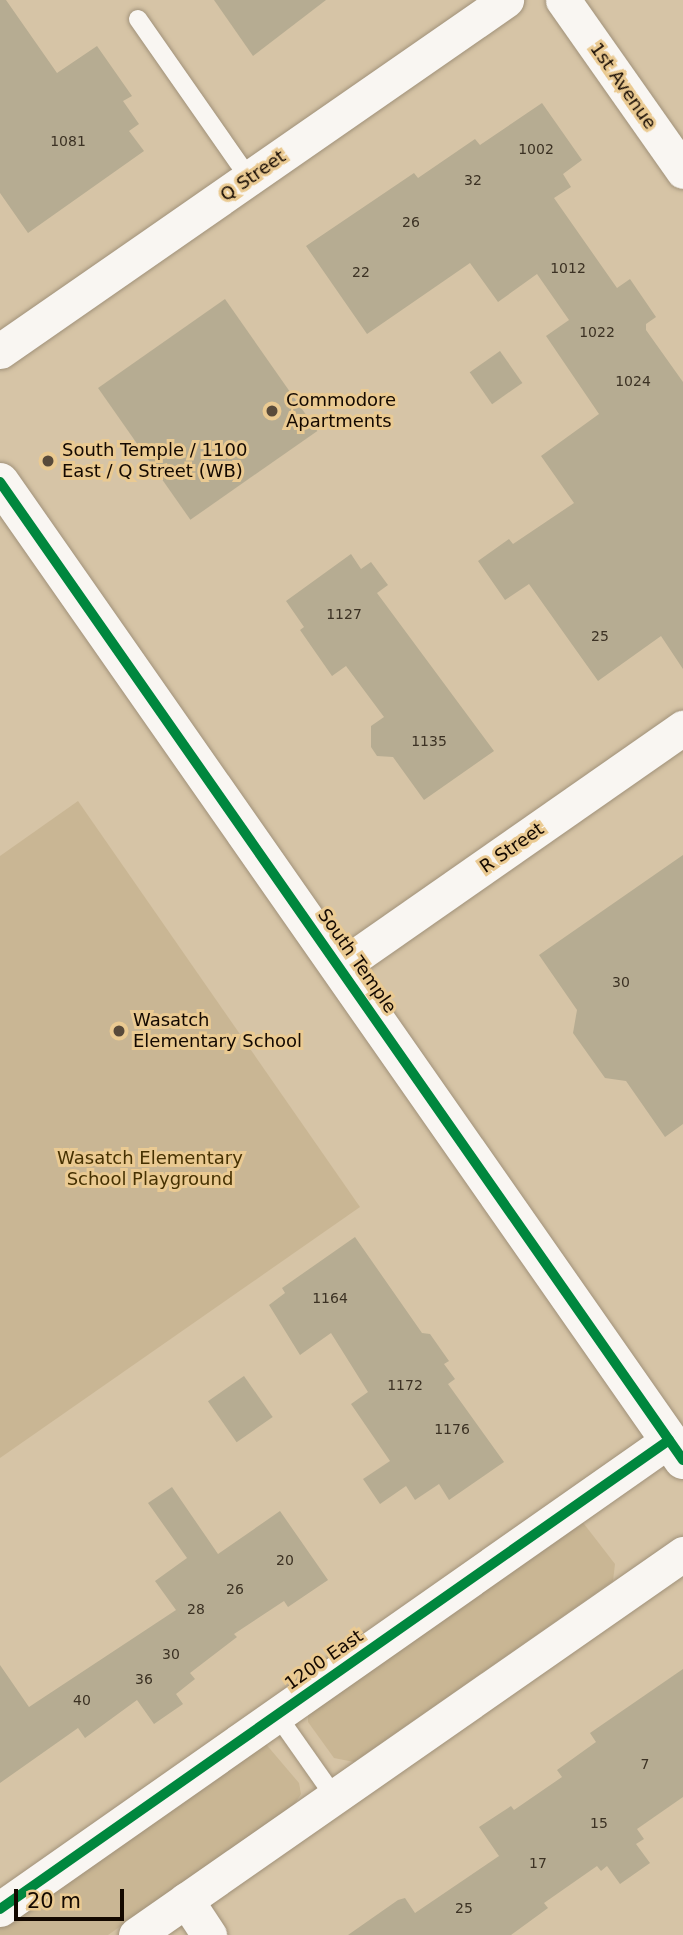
<!DOCTYPE html>
<html>
<head>
<meta charset="utf-8">
<style>
  body { margin:0 }
  #map { position:relative; width:683px; height:1935px; overflow:hidden; background:#d6c4a6; font-family:"DejaVu Sans",sans-serif }
  div>[style] { position:absolute }
  .green>* { inset:0; background:#c9b694 }
  .building>* { inset:0; background:#b6ac92; transform-origin:0 0 }
  .roads { filter:drop-shadow(0 0 2px #a09179) drop-shadow(0 0 2px #a09179) }
  .lane>* { height:18px; margin:-9px; padding:0 9px; transform-origin:9px; border-radius:9px; background:#f9f6f2 }
  .street>* { height:35px; margin:-17.5px; padding:0 17.5px; transform-origin:17.5px; border-radius:17.5px; background:#f9f6f2 }
  .secondary>* { height:38px; margin:-19px; padding:0 19px; transform-origin:19px; border-radius:19px; background:#f9f6f2 }
  .cycleway>* { height:10px; margin:-5px; padding:0 5px; transform-origin:5px; border-radius:5px; background:#00873e }
  .dots>* { width:19px; height:19px; translate:-50% -50%; box-sizing:border-box; border:4px solid #eaca92; border-radius:50% }
  span { translate:-50% -50%; white-space:nowrap; text-align:center; line-height:1.15; -webkit-text-stroke:6px #eaca92; paint-order:stroke }
  .number-label { font-size:14px; color:#3c3224 }
  .number-label span { -webkit-text-stroke-width:0 }
  .street-label { font-size:18px; color:#140900 }
  .poi-label { font-size:18px; color:#140900 }
  .left { translate:0 -50%; text-align:left }
  .park-label { font-size:18px; color:#463102 }
  .scale { position:absolute; left:14px; top:1889px; width:110px; height:32px; box-sizing:border-box; border:4px solid #140900; border-top:0; padding-left:9px; font-size:21px; line-height:24px; white-space:nowrap; color:#140900; -webkit-text-stroke:5px #eaca92; paint-order:stroke }
</style>
</head>
<body>
<div id="map">
  <div class="green">
    <div style="clip-path:polygon(78px 801px,360px 1207px,0 1458px,0 856px)"></div>
    <div style="clip-path:polygon(581px 1520px,615px 1564px,613px 1581px,354px 1762px,334px 1758px,308px 1722px,308px 1711px)"></div>
    <div style="clip-path:polygon(265px 1743px,299px 1783px,301px 1794px,294px 1805px,108px 1935px,0 1935px,0 1921px)"></div>
  </div>
  <div class="building">
    <div style="clip-path:polygon(0 0,6px 0,57px 73px,97px 46px,132px 96px,123px 101px,139px 124px,129px 131px,144px 151px,28px 233px,0 193px)"></div>
    <div style="clip-path:polygon(214px 0,326px 0,253px 56px)"></div>
    <div style="clip-path:polygon(542px 103px,582px 160px,563px 174px,571px 187px,554px 198px,617px 288px,630px 279px,656px 317px,646px 324px,646px 330px,683px 382px,683px 669px,661px 636px,598px 681px,529px 584px,505px 600px,478px 561px,509px 539px,513px 544px,574px 503px,541px 456px,599px 414px,546px 336px,569px 320px,537px 274px,498px 302px,470px 263px,367px 334px,306px 246px,414px 173px,418px 178px,475px 139px,480px 145px)"></div>
    <div style="left:225px;top:299px;width:161px;height:155px;rotate:55deg"></div>
    <div style="left:500px;top:351px;width:39px;height:37px;rotate:55deg"></div>
    <div style="clip-path:polygon(351px 554px,361px 569px,371px 562px,388px 585px,377px 593px,494px 751px,424px 800px,393px 757px,377px 756px,371px 747px,371px 726px,384px 717px,346px 666px,332px 676px,300px 630px,304px 627px,286px 601px)"></div>
    <div style="clip-path:polygon(683px 855px,683px 1124px,665px 1137px,626px 1081px,605px 1078px,573px 1033px,577px 1010px,539px 955px)"></div>
    <div style="clip-path:polygon(355px 1237px,422px 1333px,430px 1334px,449px 1361px,444px 1364px,455px 1379px,448px 1384px,504px 1462px,449px 1500px,439px 1484px,415px 1500px,406px 1486px,380px 1504px,363px 1479px,390px 1461px,351px 1404px,368px 1392px,331px 1333px,300px 1355px,269px 1305px,285px 1293px,282px 1288px)"></div>
    <div style="left:244px;top:1376px;width:50px;height:44px;rotate:55deg"></div>
    <div style="clip-path:polygon(172px 1487px,218px 1554px,280px 1511px,328px 1580px,288px 1607px,284px 1601px,234px 1634px,237px 1637px,190px 1673px,195px 1679px,176px 1694px,183px 1704px,154px 1724px,137px 1700px,85px 1738px,78px 1728px,0 1783px,0 1665px,29px 1707px,176px 1610px,155px 1581px,187px 1558px,148px 1503px)"></div>
    <div style="clip-path:polygon(683px 1669px,683px 1797px,637px 1829px,644px 1839px,636px 1844px,650px 1863px,620px 1884px,607px 1866px,601px 1871px,597px 1866px,544px 1903px,548px 1908px,511px 1935px,348px 1935px,398px 1900px,405px 1898px,415px 1913px,499px 1856px,479px 1827px,511px 1806px,514px 1810px,562px 1777px,557px 1770px,596px 1742px,590px 1733px)"></div>
  </div>
  <div class="roads">
    <div class="lane">
      <div style="left:138px;top:19px;width:194px;rotate:55.1deg"></div>
      <div style="left:277px;top:1715px;width:99px;rotate:54.9deg"></div>
    </div>
    <div class="street">
      <div style="left:563px;top:0;width:209px;rotate:54.9deg"></div>
      <div style="left:0;top:351px;width:616px;rotate:-34.75deg"></div>
      <div style="left:340px;top:967px;width:418px;rotate:-34.9deg"></div>
      <div style="left:186px;top:1900px;width:42px;rotate:56.7deg"></div>
      <div style="left:0;top:1909px;width:817px;rotate:-35.03deg"></div>
      <div style="left:136px;top:1935px;width:667px;rotate:-34.86deg"></div>
    </div>
    <div class="secondary">
      <div style="left:0;top:482px;width:1193px;rotate:55.07deg"></div>
    </div>
  </div>
  <div class="cycleway">
    <div style="left:0;top:482px;width:1193px;rotate:55.07deg"></div>
    <div style="left:0;top:1909px;width:817px;rotate:-35.03deg"></div>
  </div>
  <div class="dots">
    <div style="left:272px;top:411px;background:#584a3a"></div>
    <div style="left:48px;top:461px;background:#584a3a"></div>
    <div style="left:119px;top:1031px;background:#584a3a"></div>
  </div>
  <div class="number-label">
    <span style="left:68px;top:141px">1081</span>
    <span style="left:536px;top:149px">1002</span>
    <span style="left:473px;top:180px">32</span>
    <span style="left:411px;top:222px">26</span>
    <span style="left:568px;top:268px">1012</span>
    <span style="left:361px;top:272px">22</span>
    <span style="left:597px;top:332px">1022</span>
    <span style="left:633px;top:381px">1024</span>
    <span style="left:344px;top:614px">1127</span>
    <span style="left:600px;top:636px">25</span>
    <span style="left:429px;top:741px">1135</span>
    <span style="left:621px;top:982px">30</span>
    <span style="left:330px;top:1298px">1164</span>
    <span style="left:405px;top:1385px">1172</span>
    <span style="left:452px;top:1429px">1176</span>
    <span style="left:285px;top:1560px">20</span>
    <span style="left:235px;top:1589px">26</span>
    <span style="left:196px;top:1609px">28</span>
    <span style="left:171px;top:1654px">30</span>
    <span style="left:144px;top:1679px">36</span>
    <span style="left:82px;top:1700px">40</span>
    <span style="left:645px;top:1764px">7</span>
    <span style="left:599px;top:1823px">15</span>
    <span style="left:538px;top:1863px">17</span>
    <span style="left:464px;top:1908px">25</span>
  </div>
  <div class="street-label">
    <span style="left:623px;top:86px;rotate:55deg">1st Avenue</span>
    <span style="left:253px;top:176px;rotate:-35deg">Q Street</span>
    <span style="left:512px;top:848px;rotate:-35deg">R Street</span>
    <span style="left:357px;top:961px;rotate:55deg">South Temple</span>
    <span style="left:324px;top:1660px;rotate:-35deg">1200 East</span>
  </div>
  <div class="poi-label">
    <span class="left" style="left:286px;top:411px">Commodore<br>Apartments</span>
    <span class="left" style="left:62px;top:461px">South Temple / 1100<br>East / Q Street (WB)</span>
    <span class="left" style="left:133px;top:1031px">Wasatch<br>Elementary School</span>
  </div>
  <div class="park-label">
    <span style="left:150px;top:1169px">Wasatch Elementary<br>School Playground</span>
  </div>
  <div class="scale">20 m</div>
</div>
</body>
</html>
